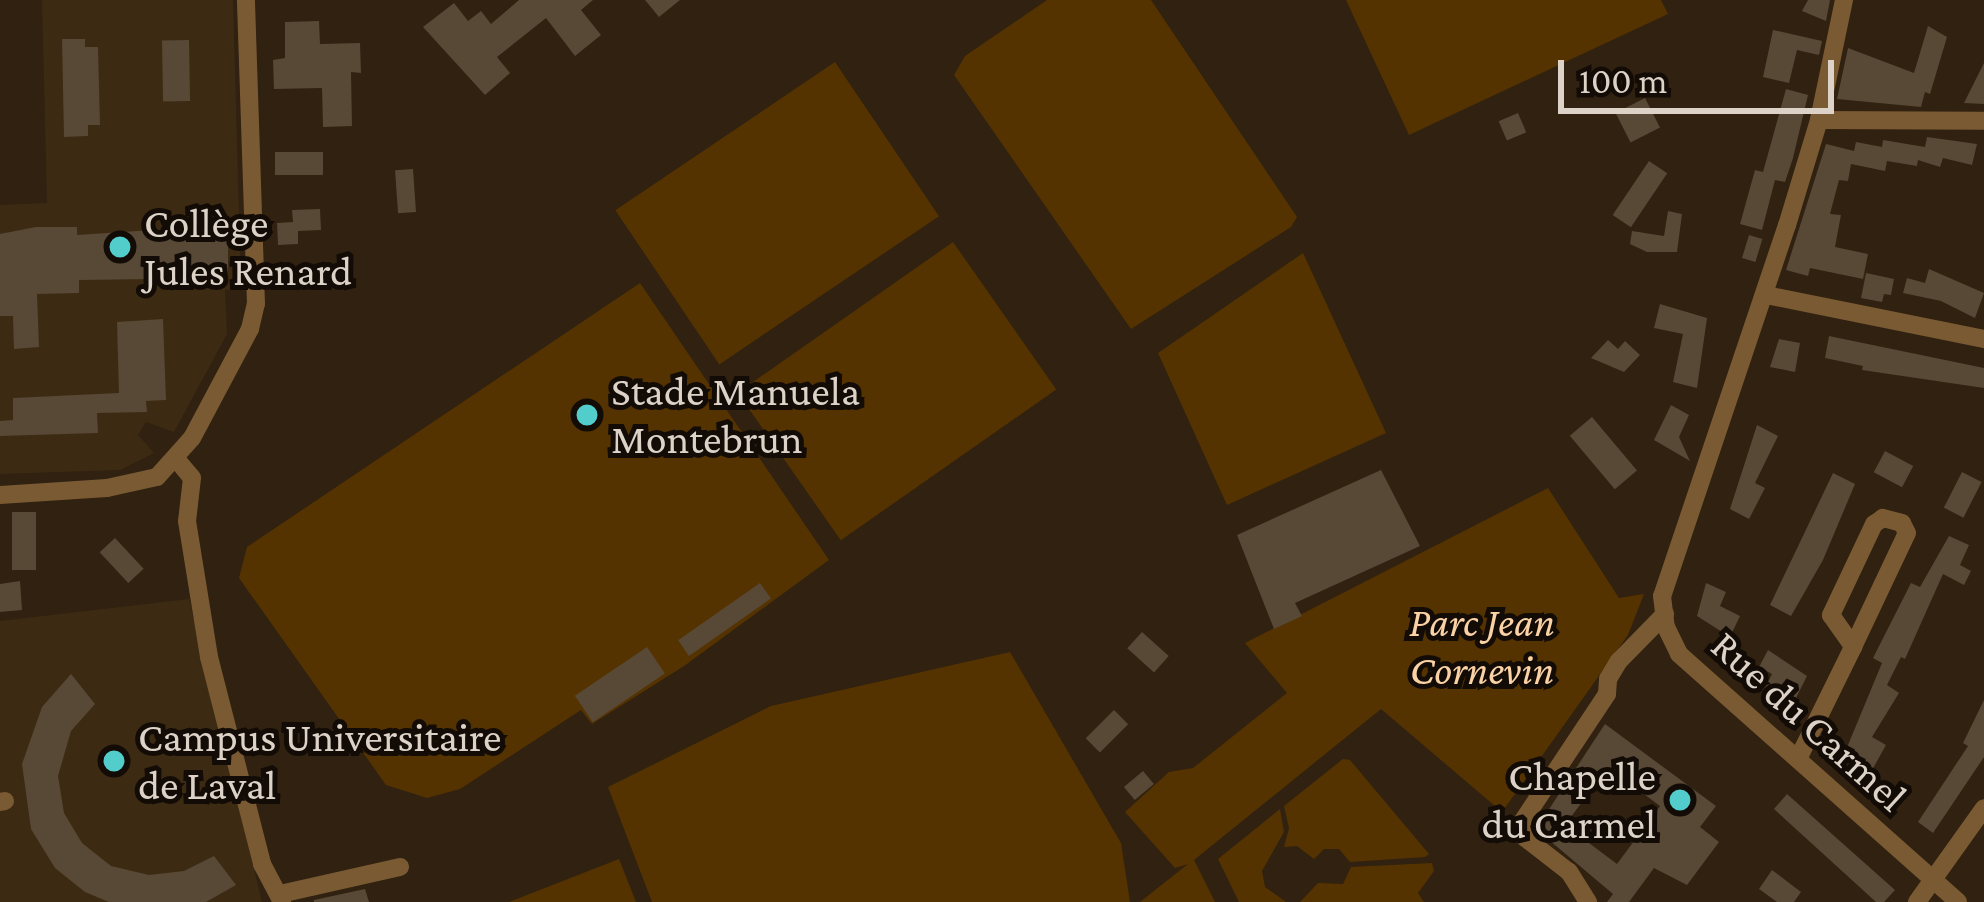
<!DOCTYPE html>
<html>
<head>
<meta charset="utf-8">
<style>
  body { margin:0 }
  #map { position:relative; width:1984px; height:902px; overflow:hidden; background:#302110; font-family:"Crimson Pro",serif }
  div>[style] { position:absolute }
  .built>* { inset:0; background:#3d2a13 }
  .green>* { inset:0; background:#530; transform-origin:0 0 }
  .building>* { inset:0; background:#584836; transform-origin:0 0 }
  .minor>* { height:18px; margin:-9px; padding:0 9px; transform-origin:9px; border-radius:9px; background:#7a5a33 }
  .dots>* { width:33px; height:33px; translate:-50% -50%; box-sizing:border-box; border:6px solid #130c06; border-radius:50% }
  span { translate:-50% -50%; white-space:nowrap; text-align:center; line-height:1.15; -webkit-text-stroke:10px #130c06; paint-order:stroke }
  .poi-label { font-size:42px; color:#dcd2c8 }
  .left { translate:0 -50%; text-align:left }
  .right { translate:-100% -50%; text-align:right }
  .park-label { font-size:42px; color:#fad2a5; font-style:italic }
  .street-label { font-size:42px; color:#dcd2c8 }
  .scale { position:absolute; left:1558px; top:60px; width:276px; height:54px; box-sizing:border-box; border:6px solid #dcd2c8; border-top:0; padding-left:15px; font-size:36px; line-height:42px; white-space:nowrap; color:#dcd2c8; -webkit-text-stroke:9px #130c06; paint-order:stroke }
</style>
</head>
<body>
<div id="map">
  <div class="built">
    <div style="clip-path:polygon(42px 0,233px 0,241px 289px,225px 290px,227px 334px,174px 432px,146px 422px,138px 435px,154px 453px,120px 470px,0 474px,0 205px,47px 203px)"></div>
    <div style="clip-path:polygon(189px 599px,262px 902px,0 902px,0 621px)"></div>
  </div>
  <div class="green">
    <div style="clip-path:polygon(1047px 0,1151px 0,1297px 217px,1291px 227px,1131px 329px,954px 75px,965px 56px)"></div>
    <div style="clip-path:polygon(1346px 0,1661px 0,1668px 14px,1409px 135px)"></div>
    <div style="left:835px;top:62px;width:186px;height:265px;rotate:56deg"></div>
    <div style="left:953px;top:242px;width:180px;height:263px;rotate:55deg"></div>
    <div style="clip-path:polygon(1303px 253px,1386px 433px,1227px 505px,1158px 353px)"></div>
    <div style="clip-path:polygon(640px 283px,829px 560px,684px 666px,592px 724px,581px 710px,460px 789px,427px 798px,386px 785px,239px 578px,247px 547px)"></div>
    <div style="clip-path:polygon(1548px 488px,1619px 598px,1644px 594px,1628px 635px,1502px 812px,1381px 709px,1194px 860px,1215px 902px,1140px 902px,1188px 864px,1175px 868px,1125px 812px,1169px 772px,1193px 768px,1287px 693px,1245px 643px)"></div>
    <div style="clip-path:polygon(1010px 652px,1121px 843px,1130px 902px,652px 902px,608px 787px,771px 706px)"></div>
    <div style="clip-path:polygon(1343px 759px,1350px 760px,1429px 854px,1425px 857px,1350px 862px,1339px 849px,1324px 849px,1314px 859px,1297px 846px,1284px 847px,1289px 828px,1284px 806px)"></div>
    <div style="clip-path:polygon(1280px 809px,1284px 832px,1262px 871px,1265px 887px,1286px 902px,1239px 902px,1218px 859px)"></div>
    <div style="clip-path:polygon(619px 859px,636px 902px,509px 902px)"></div>
    <div style="clip-path:polygon(1432px 863px,1434px 871px,1418px 893px,1424px 902px,1300px 902px,1318px 883px,1343px 884px,1351px 867px)"></div>
  </div>
  <div class="building">
    <div style="clip-path:polygon(519px 0,593px 0,581px 10px,601px 35px,575px 56px,546px 18px,497px 57px,510px 73px,485px 95px,423px 27px,454px 3px,468px 21px,481px 11px,491px 24px)"></div>
    <div style="clip-path:polygon(645px 0,680px 0,659px 17px)"></div>
    <div style="clip-path:polygon(1808px 0,1830px 0,1826px 21px,1802px 11px)"></div>
    <div style="clip-path:polygon(319px 21px,320px 44px,360px 43px,361px 73px,351px 72px,352px 126px,323px 127px,322px 88px,274px 89px,273px 60px,285px 58px,285px 22px)"></div>
    <div style="clip-path:polygon(1928px 26px,1947px 37px,1930px 94px,1925px 92px,1921px 107px,1837px 99px,1848px 48px,1914px 73px)"></div>
    <div style="clip-path:polygon(1773px 30px,1822px 41px,1819px 55px,1797px 50px,1789px 83px,1763px 77px)"></div>
    <div style="clip-path:polygon(62px 39px,85px 39px,85px 47px,98px 47px,100px 125px,88px 125px,88px 136px,64px 137px)"></div>
    <div style="left:189px;top:40px;width:61px;height:27px;rotate:89deg"></div>
    <div style="clip-path:polygon(1984px 63px,1984px 104px,1964px 103px)"></div>
    <div style="clip-path:polygon(1786px 89px,1808px 95px,1793px 158px,1785px 182px,1775px 180px,1762px 230px,1740px 224px,1755px 170px,1763px 172px)"></div>
    <div style="left:1645px;top:98px;width:33px;height:33px;rotate:63deg"></div>
    <div style="left:1518px;top:113px;width:21px;height:21px;rotate:67deg"></div>
    <div style="clip-path:polygon(1927px 137px,1977px 144px,1972px 165px,1943px 158px,1940px 167px,1918px 160px,1917px 166px,1887px 161px,1885px 171px,1851px 164px,1848px 181px,1839px 180px,1830px 214px,1841px 215px,1835px 247px,1868px 254px,1863px 279px,1810px 268px,1808px 276px,1786px 270px,1826px 144px,1854px 151px,1856px 142px,1882px 147px,1883px 140px,1925px 147px)"></div>
    <div style="left:323px;top:152px;width:23px;height:48px;rotate:90deg"></div>
    <div style="left:1649px;top:161px;width:22px;height:65px;rotate:34deg"></div>
    <div style="left:413px;top:169px;width:43px;height:18px;rotate:86deg"></div>
    <div style="clip-path:polygon(320px 209px,321px 230px,298px 231px,298px 244px,278px 245px,277px 223px,293px 222px,292px 210px)"></div>
    <div style="clip-path:polygon(1668px 211px,1682px 214px,1677px 252px,1647px 252px,1630px 244px,1632px 231px,1664px 236px)"></div>
    <div style="clip-path:polygon(213px 226px,213px 231px,228px 231px,228px 278px,181px 278px,172px 288px,160px 288px,152px 279px,79px 280px,79px 293px,37px 294px,39px 347px,14px 349px,13px 316px,0 316px,0 234px,36px 227px,77px 227px,77px 235px)"></div>
    <div style="left:1749px;top:235px;width:14px;height:24px;rotate:17deg"></div>
    <div style="clip-path:polygon(1929px 269px,1984px 293px,1975px 318px,1941px 301px,1903px 293px,1907px 278px,1925px 283px)"></div>
    <div style="clip-path:polygon(1866px 273px,1894px 279px,1891px 295px,1884px 294px,1882px 302px,1861px 298px)"></div>
    <div style="clip-path:polygon(1660px 304px,1707px 318px,1697px 388px,1673px 382px,1683px 334px,1654px 328px)"></div>
    <div style="clip-path:polygon(163px 319px,166px 400px,146px 401px,147px 412px,97px 413px,98px 433px,0 436px,0 421px,13px 420px,13px 398px,119px 393px,117px 322px)"></div>
    <div style="clip-path:polygon(1829px 336px,1984px 368px,1984px 388px,1862px 370px,1863px 366px,1825px 358px)"></div>
    <div style="clip-path:polygon(1779px 339px,1800px 343px,1795px 372px,1770px 367px)"></div>
    <div style="clip-path:polygon(1608px 340px,1618px 349px,1625px 341px,1640px 355px,1624px 372px,1591px 358px)"></div>
    <div style="clip-path:polygon(1671px 405px,1689px 415px,1679px 437px,1690px 461px,1654px 440px)"></div>
    <div style="left:1592px;top:417px;width:70px;height:29px;rotate:50deg"></div>
    <div style="clip-path:polygon(1757px 425px,1778px 436px,1755px 483px,1765px 488px,1749px 519px,1730px 509px)"></div>
    <div style="left:1885px;top:451px;width:32px;height:24px;rotate:28deg"></div>
    <div style="clip-path:polygon(1381px 470px,1420px 546px,1295px 603px,1302px 616px,1274px 629px,1237px 535px)"></div>
    <div style="left:1962px;top:472px;width:22px;height:40px;rotate:27deg"></div>
    <div style="clip-path:polygon(1833px 473px,1855px 484px,1823px 560px,1791px 616px,1770px 605px)"></div>
    <div style="left:12px;top:512px;width:24px;height:58px"></div>
    <div style="clip-path:polygon(1949px 536px,1969px 545px,1960px 565px,1971px 571px,1964px 585px,1943px 574px,1905px 659px,1901px 657px,1887px 685px,1899px 693px,1872px 737px,1886px 745px,1871px 772px,1843px 757px,1882px 663px,1873px 658px,1911px 583px,1920px 587px)"></div>
    <div style="left:115px;top:538px;width:42px;height:21px;rotate:47deg"></div>
    <div style="clip-path:polygon(20px 581px,22px 610px,0 612px,0 584px)"></div>
    <div style="left:760px;top:583px;width:19px;height:100px;rotate:55deg"></div>
    <div style="clip-path:polygon(1706px 583px,1726px 592px,1720px 606px,1740px 616px,1730px 637px,1697px 616px)"></div>
    <div style="left:1142px;top:632px;width:36px;height:22px;rotate:42deg"></div>
    <div style="left:647px;top:647px;width:32px;height:87px;rotate:56deg"></div>
    <div style="clip-path:polygon(1768px 650px,1807px 676px,1796px 698px,1765px 688px,1772px 674px,1759px 667px)"></div>
    <div style="clip-path:polygon(71px 674px,95px 704px,71px 731px,58px 776px,64px 813px,82px 843px,111px 866px,149px 875px,184px 871px,214px 856px,236px 885px,206px 902px,109px 902px,85px 892px,55px 868px,31px 829px,22px 764px,42px 707px)"></div>
    <div style="clip-path:polygon(1984px 700px,1984px 757px,1933px 833px,1918px 822px,1968px 746px,1963px 743px)"></div>
    <div style="left:1114px;top:710px;width:20px;height:40px;rotate:45deg"></div>
    <div style="clip-path:polygon(evenodd,1605px 724px,1716px 806px,1700px 827px,1719px 842px,1687px 885px,1654px 868px,1629px 902px,1607px 902px,1613px 894px,1536px 829px,1605px 724px,1608px 767px,1660px 806px,1617px 864px,1565px 825px,1608px 767px)"></div>
    <div style="left:1143px;top:771px;width:17px;height:25px;rotate:50deg"></div>
    <div style="clip-path:polygon(1787px 794px,1895px 890px,1884px 902px,1876px 902px,1774px 809px)"></div>
    <div style="clip-path:polygon(1772px 870px,1801px 892px,1794px 902px,1777px 902px,1759px 889px)"></div>
    <div style="clip-path:polygon(365px 889px,369px 902px,314px 902px,314px 900px)"></div>
  </div>
  <div class="minor">
    <div style="left:1844px;top:0;width:123px;rotate:101.8deg"></div>
    <div style="left:1819px;top:120px;width:110px;rotate:106.9deg"></div>
    <div style="left:1787px;top:225px;width:391px;rotate:108.6deg"></div>
    <div style="left:1662px;top:596px;width:31px;rotate:83deg"></div>
    <div style="left:1666px;top:627px;width:30px;rotate:64deg"></div>
    <div style="left:1679px;top:654px;width:373px;rotate:41.6deg"></div>
    <div style="left:1819px;top:120px;width:165px;rotate:0.3deg"></div>
    <div style="left:1766px;top:295px;width:222px;rotate:11.4deg"></div>
    <div style="left:177px;top:460px;width:23px;rotate:50deg"></div>
    <div style="left:192px;top:478px;width:43px;rotate:96.6deg"></div>
    <div style="left:187px;top:521px;width:138px;rotate:80.8deg"></div>
    <div style="left:209px;top:657px;width:214px;rotate:75.6deg"></div>
    <div style="left:262px;top:864px;width:43px;rotate:62.2deg"></div>
    <div style="left:0;top:495px;width:107px;rotate:-3.7deg"></div>
    <div style="left:107px;top:488px;width:51px;rotate:-12.4deg"></div>
    <div style="left:157px;top:477px;width:52px;rotate:-48.1deg"></div>
    <div style="left:192px;top:438px;width:123px;rotate:-62deg"></div>
    <div style="left:250px;top:329px;width:26px;rotate:-77deg"></div>
    <div style="left:256px;top:304px;width:304px;rotate:-91.9deg"></div>
    <div style="left:1798px;top:759px;width:125px;rotate:-63.8deg"></div>
    <div style="left:1853px;top:647px;width:126px;rotate:-64.7deg"></div>
    <div style="left:1907px;top:533px;width:11px;rotate:-117deg"></div>
    <div style="left:1902px;top:523px;width:20px;rotate:-165deg"></div>
    <div style="left:1883px;top:518px;width:11px;rotate:146deg"></div>
    <div style="left:1874px;top:524px;width:101px;rotate:115.3deg"></div>
    <div style="left:1831px;top:615px;width:39px;rotate:55deg"></div>
    <div style="left:0;top:802px;width:5px;rotate:-11deg"></div>
    <div style="left:280px;top:894px;width:123px;rotate:-12.7deg"></div>
    <div style="left:1588px;top:902px;width:36px;rotate:-122deg"></div>
    <div style="left:1569px;top:872px;width:57px;rotate:-142.1deg"></div>
    <div style="left:1524px;top:837px;width:13px;rotate:-108deg"></div>
    <div style="left:1520px;top:825px;width:157px;rotate:-56.4deg"></div>
    <div style="left:1607px;top:694px;width:15px;rotate:-86deg"></div>
    <div style="left:1608px;top:679px;width:21px;rotate:-59deg"></div>
    <div style="left:1619px;top:661px;width:66px;rotate:-45.6deg"></div>
    <div style="left:1917px;top:902px;width:115px;rotate:-54.5deg"></div>
  </div>
  <div class="dots">
    <div style="left:120px;top:247px;background:#52cdcc"></div>
    <div style="left:587px;top:415px;background:#52cdcc"></div>
    <div style="left:114px;top:761px;background:#52cdcc"></div>
    <div style="left:1680px;top:800px;background:#52cdcc"></div>
  </div>
  <div class="poi-label">
    <span class="left" style="left:144px;top:247px">Collège<br>Jules Renard</span>
    <span class="left" style="left:611px;top:415px">Stade Manuela<br>Montebrun</span>
    <span class="left" style="left:138px;top:761px">Campus Universitaire<br>de Laval</span>
    <span class="right" style="left:1656px;top:800px">Chapelle<br>du Carmel</span>
  </div>
  <div class="park-label">
    <span style="left:1482px;top:646px">Parc Jean<br>Cornevin</span>
  </div>
  <div class="street-label">
    <span style="left:1809px;top:721px;rotate:42deg">Rue du Carmel</span>
  </div>
  <div class="scale">100 m</div>
</div>
</body>
</html>
